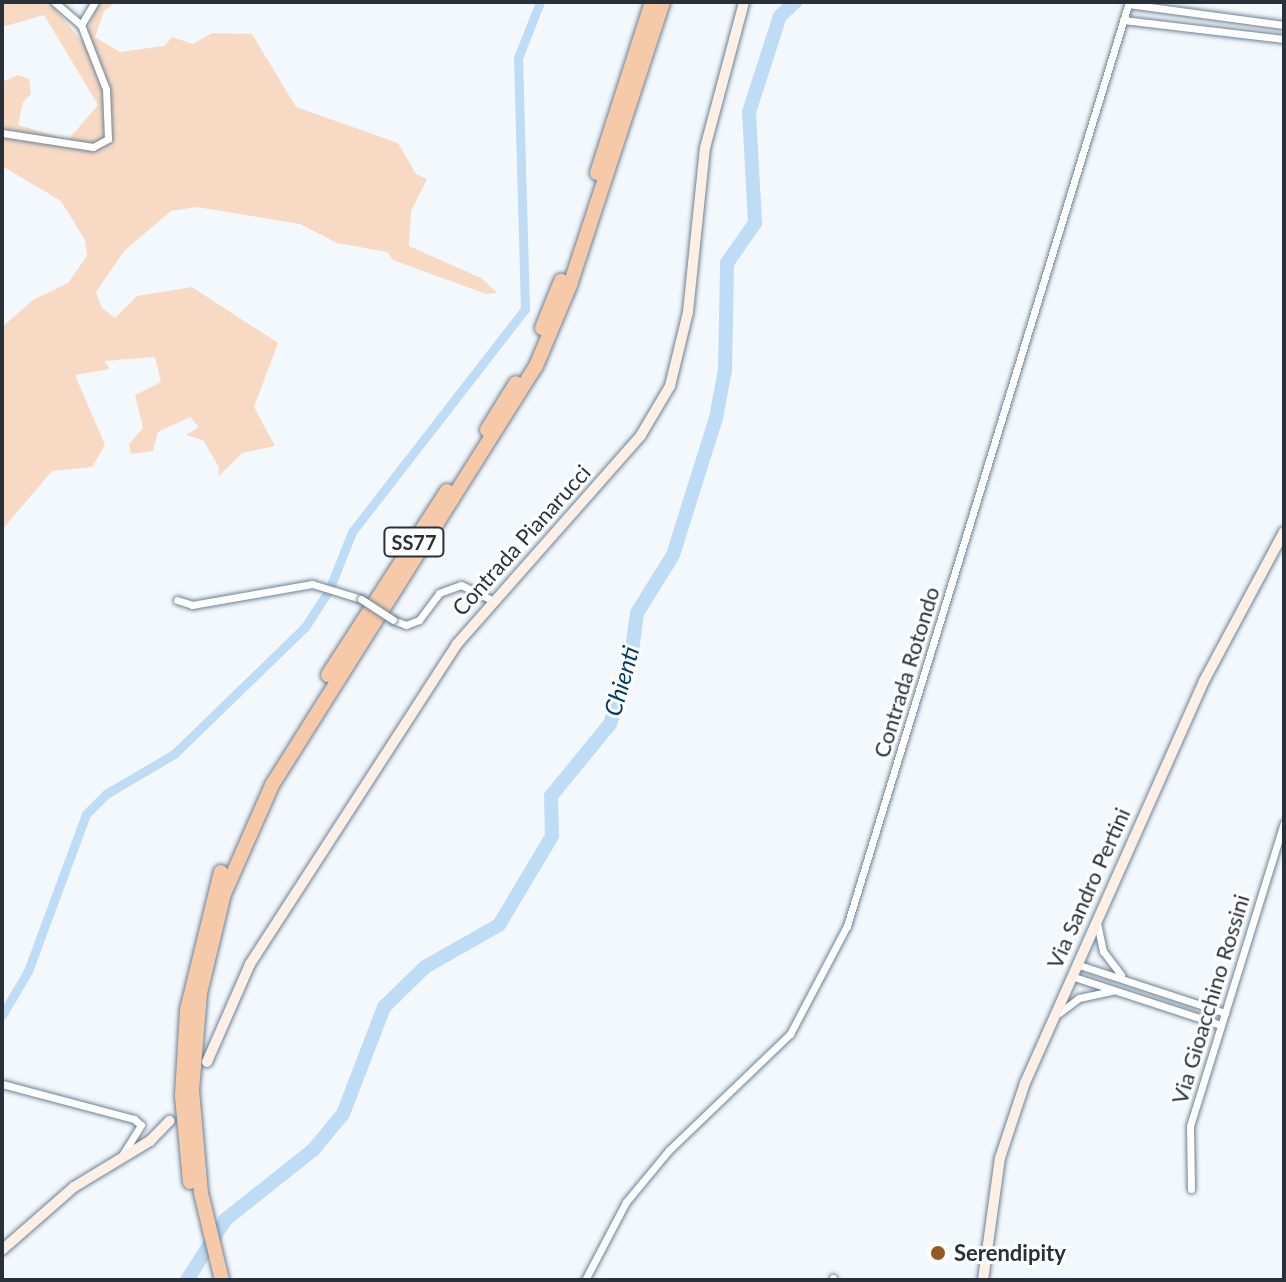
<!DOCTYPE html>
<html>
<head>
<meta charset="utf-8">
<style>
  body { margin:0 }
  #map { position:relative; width:1286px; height:1282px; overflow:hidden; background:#f3f8fc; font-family:Lato,sans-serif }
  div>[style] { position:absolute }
  .green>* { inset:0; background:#f8dac4 }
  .canal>* { height:9px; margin:-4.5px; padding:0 4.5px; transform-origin:4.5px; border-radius:4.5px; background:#bedcf5 }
  .river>* { height:14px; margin:-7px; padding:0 7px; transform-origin:7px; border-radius:7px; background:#bedcf5 }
  .roads { filter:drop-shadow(0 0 2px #6d8295) drop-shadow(0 0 2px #6d8295) }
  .street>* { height:7px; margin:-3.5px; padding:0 3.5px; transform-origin:3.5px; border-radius:3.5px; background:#fff }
  .secondary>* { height:10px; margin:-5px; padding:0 5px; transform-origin:5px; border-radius:5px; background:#fcefe5 }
  .highway>* { height:14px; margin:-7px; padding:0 7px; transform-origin:7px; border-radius:7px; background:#f6caa9 }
  .bridges { filter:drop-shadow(0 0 2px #6d8295) drop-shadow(0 0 2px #6d8295) }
  .street-bridge>* { height:7px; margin:-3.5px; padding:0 3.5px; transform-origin:3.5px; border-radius:3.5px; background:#fff }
  .dots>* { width:22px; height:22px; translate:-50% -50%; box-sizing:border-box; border:4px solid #fff; border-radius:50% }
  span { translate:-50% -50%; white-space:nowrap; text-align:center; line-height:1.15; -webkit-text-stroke:6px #fff; paint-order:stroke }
  .shield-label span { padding:2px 6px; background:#fff; border:2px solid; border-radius:6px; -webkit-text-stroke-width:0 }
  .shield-label { font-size:20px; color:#283139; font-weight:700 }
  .street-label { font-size:22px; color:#283139 }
  .poi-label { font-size:22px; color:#283139; font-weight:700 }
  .left { translate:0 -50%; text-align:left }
  .water-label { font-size:24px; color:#003c63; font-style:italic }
  .frame { position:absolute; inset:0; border:4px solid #283139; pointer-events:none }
</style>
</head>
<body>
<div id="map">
  <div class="green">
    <div style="clip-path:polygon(2px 2px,50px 2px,82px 42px,99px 2px,117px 2px,104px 11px,95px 37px,120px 52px,164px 46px,172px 37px,193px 44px,212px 33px,252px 34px,296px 107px,398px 143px,416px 174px,427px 179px,411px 211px,409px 246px,481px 278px,497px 293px,486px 294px,393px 260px,387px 252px,337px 243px,300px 224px,197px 207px,171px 211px,124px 251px,96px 292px,102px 308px,115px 318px,137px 296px,192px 287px,278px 343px,254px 407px,275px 446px,242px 453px,218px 477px,219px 467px,203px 440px,186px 435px,199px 427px,190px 417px,158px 432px,153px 451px,131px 454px,129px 444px,143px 428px,135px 395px,161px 382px,155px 357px,104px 361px,110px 369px,75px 375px,105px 445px,92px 467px,52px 471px,2px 530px,2px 327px,33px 300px,68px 283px,87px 256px,85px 240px,61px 201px,2px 166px,2px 82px,18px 75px,29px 79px,31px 94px,23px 102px,18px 125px,68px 140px,98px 105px,44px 15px,2px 27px)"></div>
  </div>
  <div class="canal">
    <div style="left:2px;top:1015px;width:51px;rotate:-59.4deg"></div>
    <div style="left:28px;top:971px;width:167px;rotate:-69.7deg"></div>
    <div style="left:86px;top:814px;width:28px;rotate:-45deg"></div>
    <div style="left:106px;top:794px;width:79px;rotate:-30.5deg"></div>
    <div style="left:174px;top:754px;width:182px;rotate:-44.1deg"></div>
    <div style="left:305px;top:627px;width:44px;rotate:-57deg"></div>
    <div style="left:329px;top:590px;width:62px;rotate:-68.4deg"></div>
    <div style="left:352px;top:532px;width:282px;rotate:-52.2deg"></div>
    <div style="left:525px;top:309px;width:251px;rotate:-91.6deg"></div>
    <div style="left:518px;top:58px;width:60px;rotate:-68.6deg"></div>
  </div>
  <div class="river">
    <div style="left:187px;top:1280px;width:72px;rotate:-57.4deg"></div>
    <div style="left:226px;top:1219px;width:111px;rotate:-38.4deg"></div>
    <div style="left:313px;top:1150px;width:47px;rotate:-50.2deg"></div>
    <div style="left:343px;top:1114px;width:115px;rotate:-69deg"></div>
    <div style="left:384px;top:1007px;width:57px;rotate:-44.3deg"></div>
    <div style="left:425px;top:967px;width:85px;rotate:-29.6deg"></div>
    <div style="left:499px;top:925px;width:104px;rotate:-59.2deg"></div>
    <div style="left:552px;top:836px;width:40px;rotate:-91.4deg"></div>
    <div style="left:551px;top:796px;width:93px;rotate:-50.7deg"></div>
    <div style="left:610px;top:724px;width:62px;rotate:-71.3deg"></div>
    <div style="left:630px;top:665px;width:52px;rotate:-82.3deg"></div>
    <div style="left:637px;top:613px;width:68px;rotate:-58.2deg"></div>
    <div style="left:673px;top:555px;width:144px;rotate:-72.6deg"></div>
    <div style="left:716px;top:418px;width:49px;rotate:-79.4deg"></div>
    <div style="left:725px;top:370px;width:107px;rotate:-88.9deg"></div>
    <div style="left:727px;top:263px;width:49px;rotate:-55deg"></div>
    <div style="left:755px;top:223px;width:111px;rotate:-93.1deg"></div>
    <div style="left:749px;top:112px;width:101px;rotate:-72.1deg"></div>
    <div style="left:780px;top:16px;width:21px;rotate:-43deg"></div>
  </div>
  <div class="roads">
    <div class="street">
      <div style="left:1128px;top:4px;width:157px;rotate:7.7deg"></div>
      <div style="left:1123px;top:20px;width:162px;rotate:6.7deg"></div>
      <div style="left:81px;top:25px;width:27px;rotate:-59deg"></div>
      <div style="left:2px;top:133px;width:92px;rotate:8.7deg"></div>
      <div style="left:93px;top:147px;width:17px;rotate:-28deg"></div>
      <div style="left:108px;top:139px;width:50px;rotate:-92.3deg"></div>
      <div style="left:106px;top:89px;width:69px;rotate:-111.3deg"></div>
      <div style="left:81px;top:25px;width:35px;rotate:-139deg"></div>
      <div style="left:177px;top:600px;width:16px;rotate:18deg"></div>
      <div style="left:192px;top:605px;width:122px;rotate:-9.9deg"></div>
      <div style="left:312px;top:584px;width:51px;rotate:17deg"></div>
      <div style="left:393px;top:620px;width:14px;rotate:21deg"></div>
      <div style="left:406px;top:625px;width:14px;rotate:-21deg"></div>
      <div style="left:419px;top:620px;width:34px;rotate:-53deg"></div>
      <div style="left:439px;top:593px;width:23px;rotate:-20deg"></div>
      <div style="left:461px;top:585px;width:34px;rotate:26deg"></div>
      <div style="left:1097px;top:923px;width:29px;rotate:78deg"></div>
      <div style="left:1103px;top:951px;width:30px;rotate:53deg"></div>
      <div style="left:1076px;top:964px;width:157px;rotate:18.2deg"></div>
      <div style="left:1071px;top:976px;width:158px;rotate:18.1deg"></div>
      <div style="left:1059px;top:1013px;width:25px;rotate:-37deg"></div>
      <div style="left:1079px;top:998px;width:34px;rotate:-12deg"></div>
      <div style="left:2px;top:1084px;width:137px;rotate:14.9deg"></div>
      <div style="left:134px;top:1119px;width:9px;rotate:41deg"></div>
      <div style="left:141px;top:1125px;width:40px;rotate:122deg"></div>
      <div style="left:1191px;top:1189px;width:63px;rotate:-90.9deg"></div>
      <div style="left:1190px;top:1126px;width:317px;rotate:-72.8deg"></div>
      <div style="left:833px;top:1278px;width:2px;rotate:90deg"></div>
      <div style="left:585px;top:1280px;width:88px;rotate:-62.3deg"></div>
      <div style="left:626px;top:1202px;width:67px;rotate:-50.4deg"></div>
      <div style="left:669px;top:1150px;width:168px;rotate:-43.8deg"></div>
      <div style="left:790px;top:1034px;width:122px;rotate:-62.2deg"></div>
      <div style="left:847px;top:926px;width:966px;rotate:-73.03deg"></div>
    </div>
    <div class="secondary">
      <div style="left:207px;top:1062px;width:107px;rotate:-66.3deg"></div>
      <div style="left:250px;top:964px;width:381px;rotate:-57.1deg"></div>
      <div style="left:457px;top:644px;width:278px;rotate:-48.6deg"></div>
      <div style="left:641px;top:435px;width:57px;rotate:-59.4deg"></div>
      <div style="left:670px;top:386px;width:76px;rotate:-76.3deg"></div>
      <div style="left:688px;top:312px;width:165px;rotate:-84.1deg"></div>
      <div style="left:705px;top:148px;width:151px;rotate:-75deg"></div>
      <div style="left:2px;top:1250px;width:96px;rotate:-41.2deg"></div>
      <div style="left:74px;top:1187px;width:89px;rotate:-31.2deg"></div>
      <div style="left:150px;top:1141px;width:28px;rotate:-46deg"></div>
      <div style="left:983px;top:1280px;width:123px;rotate:-82.1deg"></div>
      <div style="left:1000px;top:1158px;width:79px;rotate:-71.6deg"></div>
      <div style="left:1025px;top:1083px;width:440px;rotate:-66deg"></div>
      <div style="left:1204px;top:681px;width:169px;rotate:-61.8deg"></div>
    </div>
    <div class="highway">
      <div style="left:597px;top:173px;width:180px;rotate:-72.2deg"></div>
      <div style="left:542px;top:328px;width:51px;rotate:-68deg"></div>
      <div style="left:487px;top:430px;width:55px;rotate:-58.3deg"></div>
      <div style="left:328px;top:675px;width:219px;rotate:-57.1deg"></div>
      <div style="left:190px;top:1182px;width:87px;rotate:-95.3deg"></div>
      <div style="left:182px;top:1095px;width:85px;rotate:-86.6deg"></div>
      <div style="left:187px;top:1010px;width:142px;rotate:-76.2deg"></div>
      <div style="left:222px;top:1280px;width:89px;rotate:-103.6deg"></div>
      <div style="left:201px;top:1193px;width:102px;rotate:-95deg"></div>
      <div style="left:192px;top:1091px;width:98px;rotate:-85.3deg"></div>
      <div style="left:200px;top:993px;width:102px;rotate:-76.4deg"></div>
      <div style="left:224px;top:894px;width:119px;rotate:-66.2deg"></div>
      <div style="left:272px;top:785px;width:495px;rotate:-57.8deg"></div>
      <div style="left:536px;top:366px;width:88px;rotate:-67.2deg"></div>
      <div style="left:570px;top:285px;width:298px;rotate:-71.8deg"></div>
    </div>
  </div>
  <div class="bridges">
    <div class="street-bridge">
      <div style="left:361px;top:599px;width:38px;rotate:33deg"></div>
    </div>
  </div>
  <div class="dots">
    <div style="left:938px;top:1253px;background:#985921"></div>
  </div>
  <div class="shield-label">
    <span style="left:414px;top:542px">SS77</span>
  </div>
  <div class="street-label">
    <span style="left:521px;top:540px;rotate:-48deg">Contrada Pianarucci</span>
    <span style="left:906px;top:672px;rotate:-73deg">Contrada Rotondo</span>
    <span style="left:1088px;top:888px;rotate:-66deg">Via Sandro Pertini</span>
    <span style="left:1210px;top:999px;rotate:-73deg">Via Gioacchino Rossini</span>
  </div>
  <div class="poi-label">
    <span class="left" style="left:954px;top:1253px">Serendipity</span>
  </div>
  <div class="water-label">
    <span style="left:621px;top:681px;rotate:-74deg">Chienti</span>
  </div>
  <div class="frame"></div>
</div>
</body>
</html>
